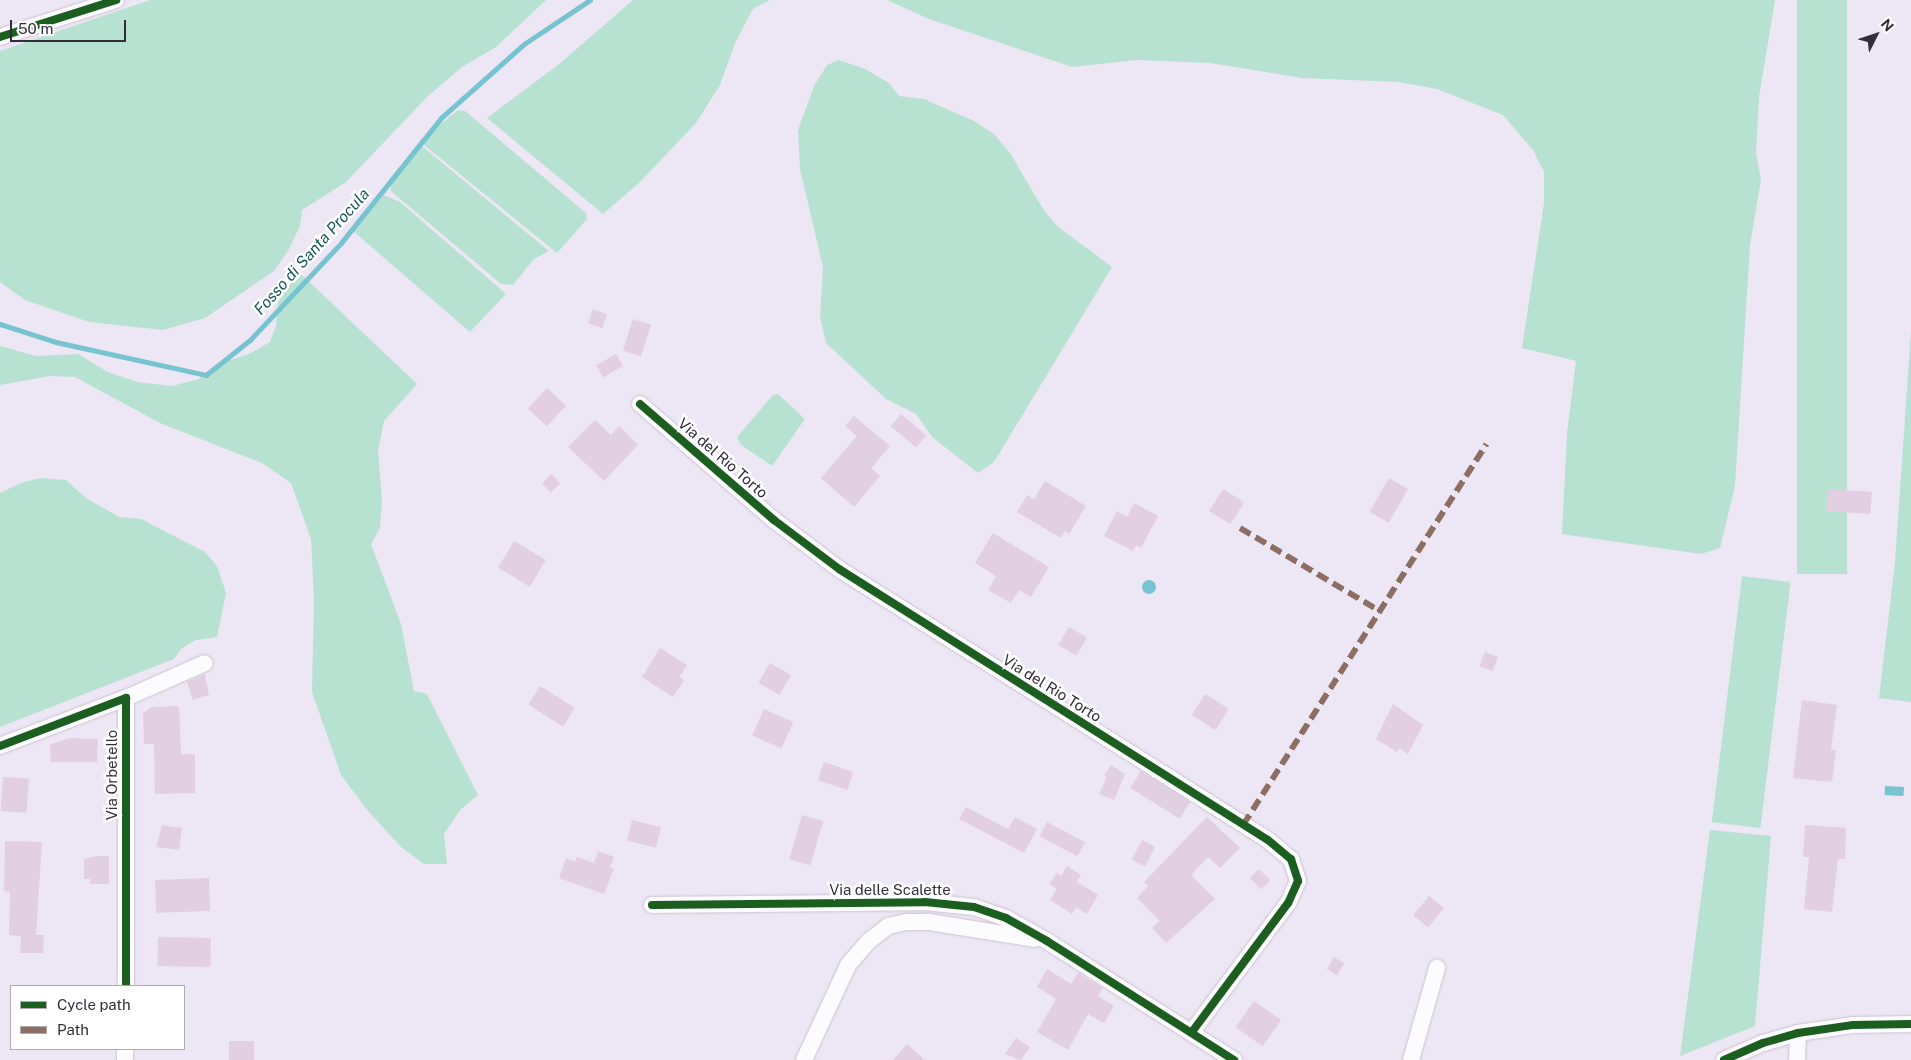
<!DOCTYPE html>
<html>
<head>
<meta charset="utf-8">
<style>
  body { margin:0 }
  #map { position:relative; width:1911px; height:1060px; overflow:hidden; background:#ede6f4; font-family:"Public Sans",sans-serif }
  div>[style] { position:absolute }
  .green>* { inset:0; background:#b7e2d2; transform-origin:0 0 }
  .water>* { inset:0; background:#77c4d0; transform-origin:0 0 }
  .round { border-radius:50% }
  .stream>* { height:4.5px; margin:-2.25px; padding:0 2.25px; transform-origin:2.25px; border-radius:2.25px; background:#77c4d0 }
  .building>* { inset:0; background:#e2cfe2; transform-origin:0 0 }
  .roads { filter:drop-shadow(0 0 1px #cac4d0) drop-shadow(0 0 1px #cac4d0) }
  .minor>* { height:16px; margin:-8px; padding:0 8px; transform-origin:8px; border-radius:8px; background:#fcfbfd }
  .quiet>* { height:6px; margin-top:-3px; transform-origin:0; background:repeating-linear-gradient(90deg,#8d6e63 0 12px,transparent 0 18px) }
  .cycleway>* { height:8px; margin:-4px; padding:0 4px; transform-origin:4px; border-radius:4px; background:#1b5e20 }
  span { translate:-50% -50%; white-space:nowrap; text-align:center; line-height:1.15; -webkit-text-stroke:5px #fff; paint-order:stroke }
  .street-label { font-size:15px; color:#332d3a }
  .water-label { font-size:16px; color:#14555a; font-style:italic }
  .legend { position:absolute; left:10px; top:985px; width:175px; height:65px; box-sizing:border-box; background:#fff; border:1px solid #adabb0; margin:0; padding:6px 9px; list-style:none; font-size:15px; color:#332d3a }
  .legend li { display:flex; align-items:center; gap:10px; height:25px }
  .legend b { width:25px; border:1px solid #adabb0 }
  .north { position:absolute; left:1851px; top:10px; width:50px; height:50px; -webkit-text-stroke:4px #fff; paint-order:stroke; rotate:49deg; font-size:14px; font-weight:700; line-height:20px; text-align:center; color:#332d3a }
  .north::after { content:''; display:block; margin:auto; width:18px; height:22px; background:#332d3a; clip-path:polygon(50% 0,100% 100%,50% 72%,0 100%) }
  .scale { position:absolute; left:10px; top:20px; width:116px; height:22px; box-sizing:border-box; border:2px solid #332d3a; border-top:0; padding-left:6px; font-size:15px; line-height:18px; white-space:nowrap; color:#332d3a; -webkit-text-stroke:4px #fff; paint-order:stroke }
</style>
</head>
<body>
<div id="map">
  <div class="green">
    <div style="clip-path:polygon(150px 0,546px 0,496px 47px,462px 67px,428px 96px,346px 182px,302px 210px,300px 226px,288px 251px,274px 271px,205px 318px,163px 330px,89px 322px,25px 300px,0 282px,0 51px)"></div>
    <div style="clip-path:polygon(633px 0,770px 0,753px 9px,735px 43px,720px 85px,696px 123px,639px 183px,603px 214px,487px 118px,558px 65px)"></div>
    <div style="clip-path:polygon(887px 0,1775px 0,1759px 97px,1756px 153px,1761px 180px,1750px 245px,1735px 486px,1720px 548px,1701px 554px,1562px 534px,1567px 433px,1576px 361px,1522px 348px,1544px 203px,1544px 172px,1533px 150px,1503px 115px,1437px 89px,1398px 82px,1302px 78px,1210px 63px,1137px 60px,1072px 67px,929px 19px)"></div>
    <div style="left:1797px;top:0;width:50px;height:574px"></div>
    <div style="clip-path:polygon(839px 60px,865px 69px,889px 83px,899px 96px,924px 99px,974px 121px,994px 134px,1010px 153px,1043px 209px,1057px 226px,1112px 267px,994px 462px,978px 473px,932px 437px,916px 414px,886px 399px,826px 343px,820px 317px,823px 267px,800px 169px,798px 130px,814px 86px,827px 65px)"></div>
    <div style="clip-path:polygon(458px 110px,465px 111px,586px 213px,587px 219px,557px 253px,419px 141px)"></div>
    <div style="clip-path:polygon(418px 143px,549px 251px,534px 259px,513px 285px,501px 284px,391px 191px,390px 179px)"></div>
    <div style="clip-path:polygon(384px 195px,400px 202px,506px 294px,470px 332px,353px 231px)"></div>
    <div style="clip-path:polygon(299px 272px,417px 384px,384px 421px,378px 451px,382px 500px,380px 528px,371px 544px,401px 624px,414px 691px,427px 694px,478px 795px,460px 810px,444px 834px,447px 864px,424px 864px,401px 847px,368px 811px,341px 775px,312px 692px,314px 600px,311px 539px,291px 483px,262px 463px,160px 423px,75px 377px,50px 376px,0 385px,0 346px,36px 356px,78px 354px,108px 372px,137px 382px,172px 386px,199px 379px,215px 365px,249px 354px,270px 342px,276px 326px,278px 302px)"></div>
    <div style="clip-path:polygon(1911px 330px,1911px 702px,1879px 698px,1895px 562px)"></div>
    <div style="clip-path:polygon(778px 394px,805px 419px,772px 466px,741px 445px,737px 437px,773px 395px)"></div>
    <div style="clip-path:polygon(40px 478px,66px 480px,86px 498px,119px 517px,141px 519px,205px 552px,217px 566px,226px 593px,217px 637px,196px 640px,182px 648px,174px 659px,0 727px,0 493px,21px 483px)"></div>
    <div style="left:1742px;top:576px;width:49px;height:248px;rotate:7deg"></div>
    <div style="clip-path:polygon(1710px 830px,1771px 836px,1755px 1026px,1680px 1056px)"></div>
  </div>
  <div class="water">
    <div class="round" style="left:1142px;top:580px;width:14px;height:14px"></div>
    <div style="left:1885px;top:786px;width:19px;height:9px;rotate:3deg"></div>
  </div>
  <div class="stream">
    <div style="left:0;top:324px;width:59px;rotate:17.8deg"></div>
    <div style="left:56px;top:342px;width:154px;rotate:12.4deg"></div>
    <div style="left:206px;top:375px;width:56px;rotate:-38.5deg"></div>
    <div style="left:250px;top:340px;width:133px;rotate:-46.8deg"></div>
    <div style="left:341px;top:243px;width:160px;rotate:-51.3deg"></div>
    <div style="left:441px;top:118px;width:111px;rotate:-41.7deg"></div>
    <div style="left:524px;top:44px;width:79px;rotate:-33.7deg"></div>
  </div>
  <div class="building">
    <div style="left:593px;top:309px;width:15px;height:15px;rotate:20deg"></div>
    <div style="left:633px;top:319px;width:19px;height:33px;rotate:18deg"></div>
    <div style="left:616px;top:354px;width:14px;height:23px;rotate:60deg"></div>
    <div style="left:547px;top:388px;width:26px;height:28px;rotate:43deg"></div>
    <div style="left:901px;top:414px;width:33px;height:16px;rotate:40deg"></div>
    <div style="clip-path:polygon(854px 416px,890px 446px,871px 468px,880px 476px,854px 507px,821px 478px,857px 436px,845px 426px)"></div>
    <div style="clip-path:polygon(595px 420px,611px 435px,619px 426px,638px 445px,604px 481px,568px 447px)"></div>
    <div style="left:551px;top:474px;width:13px;height:13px;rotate:45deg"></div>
    <div style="left:1389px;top:478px;width:22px;height:39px;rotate:30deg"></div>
    <div style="clip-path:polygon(1045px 481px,1086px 506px,1069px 534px,1065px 531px,1061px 538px,1017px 512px,1027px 495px,1034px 499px)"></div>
    <div style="left:1223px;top:489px;width:25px;height:26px;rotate:32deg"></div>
    <div style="left:1828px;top:489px;width:44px;height:22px;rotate:4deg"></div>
    <div style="clip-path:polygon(1134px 503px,1158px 516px,1141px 548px,1136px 545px,1133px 551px,1104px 536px,1117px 511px,1127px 517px)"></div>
    <div style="clip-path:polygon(993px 533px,1049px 567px,1031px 597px,1019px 590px,1011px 603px,988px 590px,996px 576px,975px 563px)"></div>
    <div style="left:514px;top:541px;width:37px;height:31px;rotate:31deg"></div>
    <div style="left:1069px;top:627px;width:21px;height:21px;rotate:31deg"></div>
    <div style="clip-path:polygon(660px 648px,687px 665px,679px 677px,684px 680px,673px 697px,642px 677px)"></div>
    <div style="left:1485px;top:652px;width:14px;height:15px;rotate:21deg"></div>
    <div style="left:770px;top:663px;width:24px;height:23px;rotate:30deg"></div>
    <div style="clip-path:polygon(205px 674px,209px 695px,193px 700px,187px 682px)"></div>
    <div style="left:540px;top:686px;width:41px;height:22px;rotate:32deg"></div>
    <div style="left:1205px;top:694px;width:28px;height:25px;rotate:32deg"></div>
    <div style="clip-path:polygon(1802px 700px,1837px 705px,1831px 750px,1836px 750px,1832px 782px,1793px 778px)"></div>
    <div style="clip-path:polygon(1393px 704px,1423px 725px,1408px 754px,1399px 748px,1397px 752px,1376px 739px)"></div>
    <div style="clip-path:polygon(179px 706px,181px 754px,195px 754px,195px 793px,155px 794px,154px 744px,144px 744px,143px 713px,152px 707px)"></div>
    <div style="left:764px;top:709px;width:32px;height:29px;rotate:24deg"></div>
    <div style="clip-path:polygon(68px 738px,98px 739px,97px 762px,51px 762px,50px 745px)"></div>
    <div style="left:824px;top:762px;width:31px;height:19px;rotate:19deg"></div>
    <div style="clip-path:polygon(1111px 765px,1125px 774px,1114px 800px,1099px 794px,1107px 777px,1104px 776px)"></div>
    <div style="left:1141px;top:771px;width:58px;height:20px;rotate:32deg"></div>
    <div style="left:3px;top:777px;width:26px;height:34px;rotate:4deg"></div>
    <div style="clip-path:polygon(966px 807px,1008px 829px,1015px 817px,1037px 829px,1024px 853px,959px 819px)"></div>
    <div style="left:802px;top:815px;width:22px;height:46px;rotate:16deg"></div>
    <div style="clip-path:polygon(1207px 817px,1240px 848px,1220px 868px,1208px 857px,1191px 875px,1215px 899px,1166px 943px,1152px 928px,1160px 921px,1137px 898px,1148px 886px,1144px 882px)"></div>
    <div style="left:632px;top:820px;width:30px;height:21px;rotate:14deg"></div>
    <div style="left:1047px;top:822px;width:43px;height:16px;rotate:28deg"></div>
    <div style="clip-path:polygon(162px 825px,182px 828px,179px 850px,156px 847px)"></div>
    <div style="clip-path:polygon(1805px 825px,1846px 828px,1845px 859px,1838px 859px,1832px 912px,1804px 909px,1809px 857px,1803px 857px)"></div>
    <div style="left:1142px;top:840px;width:15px;height:22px;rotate:28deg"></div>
    <div style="clip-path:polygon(5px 841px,42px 842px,36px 935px,44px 935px,43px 953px,20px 953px,21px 936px,9px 935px,10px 892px,4px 891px)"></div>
    <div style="clip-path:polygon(598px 851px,614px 857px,610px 868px,614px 869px,604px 894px,559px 878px,566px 858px,575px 862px,577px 857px,594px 863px)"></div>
    <div style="clip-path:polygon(96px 856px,109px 856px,109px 884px,90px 884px,90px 879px,84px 879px,84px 859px)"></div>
    <div style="clip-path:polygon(1067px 866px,1081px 875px,1077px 882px,1098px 895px,1087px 914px,1076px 907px,1072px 914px,1050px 900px,1057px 889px,1049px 884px,1057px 873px,1061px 876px)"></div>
    <div style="left:1259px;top:869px;width:16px;height:13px;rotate:45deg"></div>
    <div style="left:209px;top:878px;width:33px;height:54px;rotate:88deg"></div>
    <div style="left:1429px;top:896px;width:19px;height:25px;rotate:39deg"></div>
    <div style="left:158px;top:937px;width:53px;height:29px;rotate:1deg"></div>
    <div style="left:1334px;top:957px;width:12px;height:14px;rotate:31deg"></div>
    <div style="clip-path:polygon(1047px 969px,1071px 984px,1078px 973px,1103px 988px,1098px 996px,1114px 1006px,1104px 1023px,1088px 1014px,1068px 1050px,1037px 1032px,1056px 999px,1037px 987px)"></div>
    <div style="left:1254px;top:1001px;width:33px;height:32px;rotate:35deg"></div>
    <div style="clip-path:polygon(1016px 1038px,1030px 1047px,1021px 1060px,1005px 1054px)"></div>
    <div style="left:229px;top:1041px;width:25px;height:19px"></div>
    <div style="clip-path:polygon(907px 1044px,925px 1060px,893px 1060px)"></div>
  </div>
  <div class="roads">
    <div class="minor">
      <div style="left:0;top:37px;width:122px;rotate:-17.7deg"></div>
      <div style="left:640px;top:404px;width:177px;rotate:40.9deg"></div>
      <div style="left:774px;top:520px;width:81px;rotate:37deg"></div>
      <div style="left:839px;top:569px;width:507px;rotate:32.28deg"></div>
      <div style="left:1268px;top:840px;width:30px;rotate:40deg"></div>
      <div style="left:1291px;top:859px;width:23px;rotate:72deg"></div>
      <div style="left:1298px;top:881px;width:24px;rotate:114deg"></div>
      <div style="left:1288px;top:903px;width:161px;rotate:126.7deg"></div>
      <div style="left:126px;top:698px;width:86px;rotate:-23.9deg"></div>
      <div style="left:0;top:746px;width:135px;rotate:-20.9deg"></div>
      <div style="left:126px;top:698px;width:288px;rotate:90deg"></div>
      <div style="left:652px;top:905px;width:273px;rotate:-0.6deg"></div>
      <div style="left:925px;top:902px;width:49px;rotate:5.8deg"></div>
      <div style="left:974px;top:907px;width:34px;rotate:19deg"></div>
      <div style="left:1006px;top:918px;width:47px;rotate:29.3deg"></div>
      <div style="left:1047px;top:941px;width:222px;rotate:32.5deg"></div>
      <div style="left:125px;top:1060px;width:11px;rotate:-90deg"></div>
      <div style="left:804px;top:1060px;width:105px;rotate:-65.1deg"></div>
      <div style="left:848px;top:965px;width:32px;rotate:-49deg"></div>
      <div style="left:869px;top:941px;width:24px;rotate:-38deg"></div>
      <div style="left:888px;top:926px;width:19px;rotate:-12deg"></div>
      <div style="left:907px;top:922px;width:22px"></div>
      <div style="left:929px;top:922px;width:107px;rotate:9.1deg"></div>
      <div style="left:1411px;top:1060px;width:96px;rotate:-74.2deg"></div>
      <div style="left:1724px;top:1060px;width:43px;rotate:-23.6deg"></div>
      <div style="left:1763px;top:1043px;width:36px;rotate:-16deg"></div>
      <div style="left:1798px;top:1033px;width:56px;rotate:-8.3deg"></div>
      <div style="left:1853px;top:1025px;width:58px;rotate:-1deg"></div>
      <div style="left:1797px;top:1060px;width:27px;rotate:-88deg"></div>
    </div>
  </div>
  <div class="quiet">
    <div style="left:1240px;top:528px;width:163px;rotate:30.7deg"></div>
    <div style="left:1243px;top:825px;width:452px;rotate:-57.4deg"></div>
  </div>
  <div class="cycleway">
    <div style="left:0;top:37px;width:122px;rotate:-17.7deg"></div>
    <div style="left:640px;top:404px;width:177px;rotate:40.9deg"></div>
    <div style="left:774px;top:520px;width:81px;rotate:37deg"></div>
    <div style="left:839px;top:569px;width:507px;rotate:32.28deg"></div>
    <div style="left:1268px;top:840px;width:30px;rotate:40deg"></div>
    <div style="left:1291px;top:859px;width:23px;rotate:72deg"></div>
    <div style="left:1298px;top:881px;width:24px;rotate:114deg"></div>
    <div style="left:1288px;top:903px;width:161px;rotate:126.7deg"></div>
    <div style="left:0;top:746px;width:135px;rotate:-20.9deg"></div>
    <div style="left:126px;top:698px;width:288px;rotate:90deg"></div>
    <div style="left:652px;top:905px;width:273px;rotate:-0.6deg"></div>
    <div style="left:925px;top:902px;width:49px;rotate:5.8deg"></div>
    <div style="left:974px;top:907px;width:34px;rotate:19deg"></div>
    <div style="left:1006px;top:918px;width:47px;rotate:29.3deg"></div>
    <div style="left:1047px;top:941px;width:222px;rotate:32.5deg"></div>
    <div style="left:1724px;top:1060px;width:43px;rotate:-23.6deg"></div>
    <div style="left:1763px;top:1043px;width:36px;rotate:-16deg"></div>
    <div style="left:1798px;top:1033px;width:56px;rotate:-8.3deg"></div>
    <div style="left:1853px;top:1025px;width:58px;rotate:-1deg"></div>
  </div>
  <div class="street-label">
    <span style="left:723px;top:458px;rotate:41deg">Via del Rio Torto</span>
    <span style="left:1052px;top:688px;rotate:32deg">Via del Rio Torto</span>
    <span style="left:112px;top:775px;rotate:-90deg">Via Orbetello</span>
    <span style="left:890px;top:890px">Via delle Scalette</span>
  </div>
  <div class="water-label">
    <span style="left:312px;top:252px;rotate:-48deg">Fosso di Santa Procula</span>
  </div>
  <ul class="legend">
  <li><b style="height:6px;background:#1b5e20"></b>Cycle path</li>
  <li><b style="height:6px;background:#8d6e63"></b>Path</li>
  </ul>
  <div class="north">N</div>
  <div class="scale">50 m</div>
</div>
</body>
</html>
